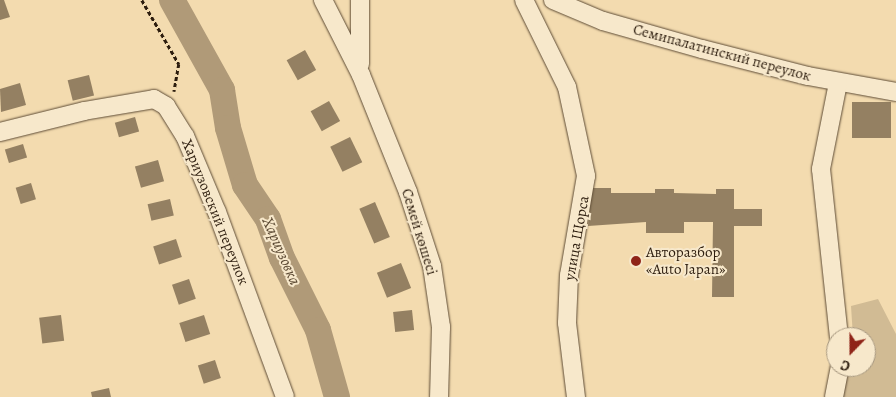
<!DOCTYPE html>
<html>
<head>
<meta charset="utf-8">
<style>
  body { margin:0 }
  #map { position:relative; width:896px; height:397px; overflow:hidden; background:#f3dbaf; font-family:Alegreya,serif }
  div>[style] { position:absolute }
  .green>* { inset:0; background:#d1bb94 }
  .river>* { height:26px; margin:-13px; padding:0 13px; transform-origin:13px; border-radius:13px; background:#b09a78 }
  .building>* { inset:0; background:#948062; transform-origin:0 0 }
  .path>* { height:2.5px; margin-top:-1.25px; transform-origin:0; background:repeating-linear-gradient(90deg,#2d1d0e 0 4px,transparent 0 6.5px) }
  .roads { filter:drop-shadow(0 0 1px #5e4c36) drop-shadow(0 0 1px #5e4c36) }
  .minor>* { height:18px; margin:-9px; padding:0 9px; transform-origin:9px; border-radius:9px; background:#f7e8cb }
  .dots>* { width:14px; height:14px; translate:-50% -50%; box-sizing:border-box; border:2px solid #f7e8cb; border-radius:50% }
  span { translate:-50% -50%; white-space:nowrap; text-align:center; line-height:1.15; -webkit-text-stroke:4px #f7e8cb; paint-order:stroke }
  .street-label { font-size:15px; color:#2d1d0e }
  .poi-label { font-size:15px; color:#2d1d0e }
  .left { translate:0 -50%; text-align:left }
  .water-label { font-size:16px; color:#5b4933; font-style:italic }
  .north { position:absolute; left:826px; top:327px; width:50px; height:50px; box-sizing:border-box; background:#f7e8cb; border:1px solid #a6977f; border-radius:50%; rotate:202deg; font-size:14px; font-weight:700; line-height:20px; text-align:center; color:#2d1d0e }
  .north::after { content:''; display:block; margin:auto; width:18px; height:22px; background:#8f2418; clip-path:polygon(50% 0,100% 100%,50% 72%,0 100%) }
</style>
</head>
<body>
<div id="map">
  <div class="green">
    <div style="clip-path:polygon(878px 299px,896px 334px,896px 397px,842px 397px,850px 367px,866px 367px,866px 337px,853px 337px,851px 306px)"></div>
  </div>
  <div class="river">
    <div style="left:172px;top:0;width:103px;rotate:60.9deg"></div>
    <div style="left:222px;top:90px;width:38px;rotate:81deg"></div>
    <div style="left:228px;top:128px;width:59px;rotate:73.4deg"></div>
    <div style="left:245px;top:185px;width:41px;rotate:55.9deg"></div>
    <div style="left:268px;top:219px;width:41px;rotate:70.3deg"></div>
    <div style="left:282px;top:258px;width:80px;rotate:63.4deg"></div>
    <div style="left:318px;top:330px;width:70px;rotate:74.2deg"></div>
  </div>
  <div class="building">
    <div style="clip-path:polygon(0 0,4px 0,10px 17px,0 20px)"></div>
    <div style="left:305px;top:50px;width:23px;height:21px;rotate:61deg"></div>
    <div style="left:89px;top:75px;width:21px;height:22px;rotate:76deg"></div>
    <div style="clip-path:polygon(20px 83px,26px 105px,1px 112px,0 89px)"></div>
    <div style="left:329px;top:101px;width:23px;height:21px;rotate:61deg"></div>
    <div style="left:852px;top:102px;width:39px;height:36px"></div>
    <div style="left:135px;top:117px;width:15px;height:21px;rotate:74deg"></div>
    <div style="left:350px;top:137px;width:28px;height:22px;rotate:64deg"></div>
    <div style="left:23px;top:144px;width:14px;height:19px;rotate:73deg"></div>
    <div style="left:158px;top:160px;width:22px;height:24px;rotate:74deg"></div>
    <div style="left:31px;top:183px;width:17px;height:16px;rotate:73deg"></div>
    <div style="clip-path:polygon(592px 188px,611px 188px,611px 193px,655px 193px,655px 189px,674px 189px,674px 193px,716px 194px,716px 189px,734px 189px,734px 209px,762px 209px,762px 226px,734px 226px,734px 297px,712px 297px,713px 222px,684px 222px,684px 233px,646px 233px,646px 222px,588px 226px)"></div>
    <div style="left:170px;top:199px;width:17px;height:23px;rotate:77deg"></div>
    <div style="left:375px;top:202px;width:38px;height:17px;rotate:67deg"></div>
    <div style="left:176px;top:239px;width:19px;height:24px;rotate:72deg"></div>
    <div style="left:401px;top:263px;width:27px;height:26px;rotate:68deg"></div>
    <div style="left:189px;top:279px;width:21px;height:18px;rotate:71deg"></div>
    <div style="left:412px;top:310px;width:20px;height:19px;rotate:84deg"></div>
    <div style="left:61px;top:315px;width:26px;height:22px;rotate:83deg"></div>
    <div style="left:204px;top:315px;width:20px;height:26px;rotate:72deg"></div>
    <div style="left:215px;top:360px;width:19px;height:18px;rotate:72deg"></div>
    <div style="clip-path:polygon(109px 388px,111px 397px,92px 397px,91px 392px)"></div>
  </div>
  <div class="path">
    <div style="left:142px;top:0;width:74px;rotate:60deg"></div>
    <div style="left:179px;top:64px;width:28px;rotate:100deg"></div>
  </div>
  <div class="roads">
    <div class="minor">
      <div style="left:323px;top:0;width:84px;rotate:63.1deg"></div>
      <div style="left:361px;top:75px;width:126px;rotate:68.1deg"></div>
      <div style="left:408px;top:192px;width:78px;rotate:72deg"></div>
      <div style="left:432px;top:266px;width:62px;rotate:81.6deg"></div>
      <div style="left:441px;top:327px;width:70px;rotate:91.6deg"></div>
      <div style="left:524px;top:0;width:97px;rotate:63.7deg"></div>
      <div style="left:567px;top:87px;width:91px;rotate:77.9deg"></div>
      <div style="left:586px;top:176px;width:100px;rotate:99.7deg"></div>
      <div style="left:569px;top:275px;width:48px;rotate:92.4deg"></div>
      <div style="left:567px;top:323px;width:75px;rotate:83.1deg"></div>
      <div style="left:553px;top:0;width:54px;rotate:22.8deg"></div>
      <div style="left:603px;top:21px;width:103px;rotate:15.8deg"></div>
      <div style="left:702px;top:49px;width:109px;rotate:14.3deg"></div>
      <div style="left:808px;top:76px;width:89px;rotate:10.3deg"></div>
      <div style="left:360px;top:64px;width:64px;rotate:-90deg"></div>
      <div style="left:838px;top:83px;width:88px;rotate:101.2deg"></div>
      <div style="left:821px;top:169px;width:169px;rotate:83.9deg"></div>
      <div style="left:0;top:132px;width:87px;rotate:-14deg"></div>
      <div style="left:84px;top:111px;width:71px;rotate:-9.7deg"></div>
      <div style="left:154px;top:99px;width:14px;rotate:30deg"></div>
      <div style="left:166px;top:106px;width:36px;rotate:58deg"></div>
      <div style="left:185px;top:136px;width:82px;rotate:67.2deg"></div>
      <div style="left:217px;top:212px;width:197px;rotate:69.8deg"></div>
      <div style="left:834px;top:397px;width:31px;rotate:-79deg"></div>
    </div>
  </div>
  <div class="dots">
    <div style="left:636px;top:261px;background:#8f2418"></div>
  </div>
  <div class="street-label">
    <span style="left:722px;top:53px;rotate:15deg">Семипалатинский переулок</span>
    <span style="left:215px;top:212px;rotate:68deg">Хариузовский переулок</span>
    <span style="left:419px;top:232px;rotate:73deg">Семей көшесі</span>
    <span style="left:577px;top:238px;rotate:-80deg">улица Щорса</span>
  </div>
  <div class="poi-label">
    <span class="left" style="left:646px;top:261px">Авторазбор<br>«Auto Japan»</span>
  </div>
  <div class="water-label">
    <span style="left:281px;top:251px;rotate:66deg">Хариузовка</span>
  </div>
  <div class="north">С</div>
</div>
</body>
</html>
